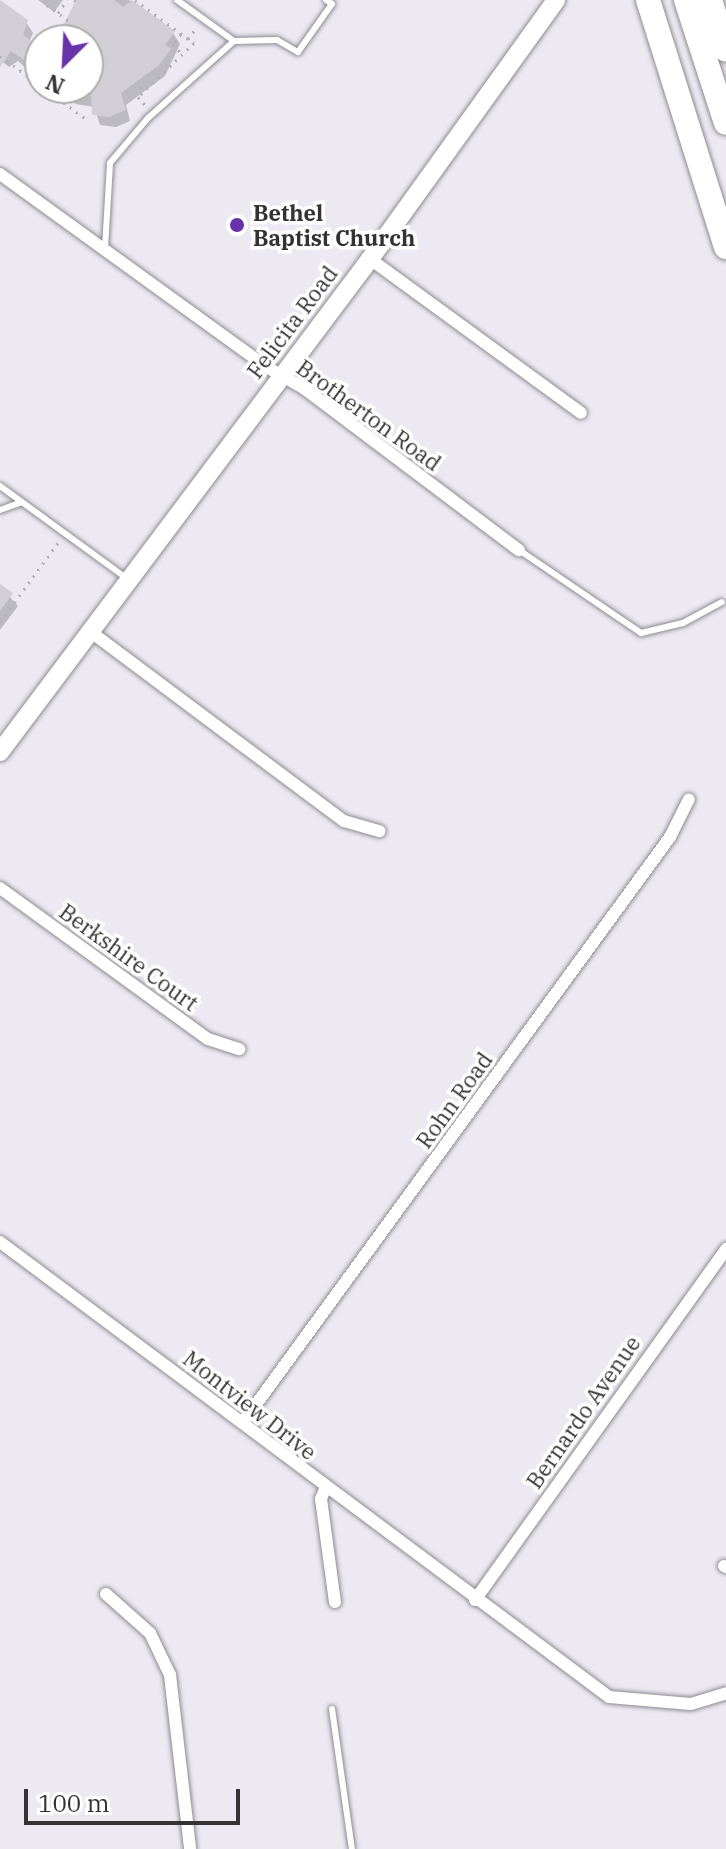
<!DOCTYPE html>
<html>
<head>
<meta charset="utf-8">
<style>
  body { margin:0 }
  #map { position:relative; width:726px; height:1849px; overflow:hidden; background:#ece9f2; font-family:"IBM Plex Serif",serif }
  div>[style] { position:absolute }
  .shadow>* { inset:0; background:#0003 }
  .building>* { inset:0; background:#d1ced6 }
  .path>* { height:3px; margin-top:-1.5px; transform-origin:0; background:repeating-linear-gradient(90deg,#b3b0b7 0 2px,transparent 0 8px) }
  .roads { filter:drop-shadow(0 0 2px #8e8b93) drop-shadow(0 0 2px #8e8b93) }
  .service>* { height:6px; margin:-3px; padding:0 3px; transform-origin:3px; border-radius:3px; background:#fff }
  .minor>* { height:12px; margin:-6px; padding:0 6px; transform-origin:6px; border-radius:6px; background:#fff }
  .secondary>* { height:18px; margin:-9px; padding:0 9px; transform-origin:9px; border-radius:9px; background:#fff }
  .motorway>* { height:24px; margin:-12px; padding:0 12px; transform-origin:12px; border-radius:12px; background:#fff }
  .dots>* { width:22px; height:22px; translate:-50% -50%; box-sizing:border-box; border:4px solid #fff; border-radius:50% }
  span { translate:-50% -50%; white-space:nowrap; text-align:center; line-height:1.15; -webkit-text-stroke:7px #fff; paint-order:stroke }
  .poi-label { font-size:22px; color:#333235; font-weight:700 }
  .left { translate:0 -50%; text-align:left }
  .street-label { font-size:22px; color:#333235 }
  .north { position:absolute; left:24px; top:24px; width:80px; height:80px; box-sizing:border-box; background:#fff; border:2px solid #adadae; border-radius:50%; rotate:204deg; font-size:22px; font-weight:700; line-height:32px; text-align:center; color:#333235 }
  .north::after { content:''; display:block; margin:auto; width:28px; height:36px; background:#6832a8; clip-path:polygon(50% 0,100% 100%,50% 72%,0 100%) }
  .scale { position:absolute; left:24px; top:1789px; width:216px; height:36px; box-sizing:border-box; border:4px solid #333235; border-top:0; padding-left:10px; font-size:24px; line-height:28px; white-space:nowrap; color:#333235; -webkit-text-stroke:6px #fff; paint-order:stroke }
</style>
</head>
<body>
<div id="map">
  <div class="shadow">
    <div style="clip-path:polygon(38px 0,63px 0,54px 12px)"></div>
    <div style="clip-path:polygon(82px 0,129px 0,173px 33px,180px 44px,165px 76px,126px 105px,130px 121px,116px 127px,100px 125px,94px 107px,76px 104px,48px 88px,88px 88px,88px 40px,58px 40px)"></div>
    <div style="clip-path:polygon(0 4px,26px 22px,33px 33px,29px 42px,40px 49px,40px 81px,18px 61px,9px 67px,0 60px)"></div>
    <div style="clip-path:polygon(0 586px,18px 606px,0 630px)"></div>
  </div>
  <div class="building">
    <div style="clip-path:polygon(0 0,28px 20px,23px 35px,40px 47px,40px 71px,11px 51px,0 67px)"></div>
    <div style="clip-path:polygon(76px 0,114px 0,123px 7px,132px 0,175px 31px,165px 45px,171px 49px,159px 65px,121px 93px,126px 110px,109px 117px,92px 115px,88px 40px,56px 40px)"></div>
    <div style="clip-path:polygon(0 584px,13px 593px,0 611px)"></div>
  </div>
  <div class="path">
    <div style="left:74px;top:0;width:2px;rotate:27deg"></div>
    <div style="left:135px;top:0;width:73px;rotate:36.1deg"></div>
    <div style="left:194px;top:43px;width:78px;rotate:136deg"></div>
    <div style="left:138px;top:97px;width:13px;rotate:48deg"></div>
    <div style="left:47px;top:5px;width:27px;rotate:36deg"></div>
    <div style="left:58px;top:13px;width:16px;rotate:-55deg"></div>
    <div style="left:181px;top:34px;width:13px;rotate:129deg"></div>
    <div style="left:173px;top:44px;width:13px;rotate:48deg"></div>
    <div style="left:188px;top:39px;width:15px;rotate:-53deg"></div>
    <div style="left:0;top:56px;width:49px;rotate:35.9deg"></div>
    <div style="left:44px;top:88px;width:52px;rotate:36.4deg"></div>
    <div style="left:0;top:622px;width:102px;rotate:-53.8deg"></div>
  </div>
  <div class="roads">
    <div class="service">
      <div style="left:177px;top:0;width:70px;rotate:35.7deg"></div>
      <div style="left:105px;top:248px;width:85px;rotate:-86.6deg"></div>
      <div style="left:110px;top:163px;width:59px;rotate:-49.8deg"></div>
      <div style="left:148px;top:118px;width:115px;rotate:-41.8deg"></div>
      <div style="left:234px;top:41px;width:43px;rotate:-1.3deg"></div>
      <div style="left:277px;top:40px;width:24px;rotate:30deg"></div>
      <div style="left:298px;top:52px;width:59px;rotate:-54.7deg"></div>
      <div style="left:332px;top:4px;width:7px;rotate:-146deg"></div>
      <div style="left:0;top:486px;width:156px;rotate:36.1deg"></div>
      <div style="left:0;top:510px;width:23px;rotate:-20deg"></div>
      <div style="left:519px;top:550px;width:148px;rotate:34.2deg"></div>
      <div style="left:641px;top:633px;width:43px;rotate:-13.4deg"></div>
      <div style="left:683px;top:623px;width:44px;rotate:-28.3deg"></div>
      <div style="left:332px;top:1709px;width:141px;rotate:81.9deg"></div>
    </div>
    <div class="minor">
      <div style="left:0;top:174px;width:327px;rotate:35.9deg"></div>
      <div style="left:265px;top:366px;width:46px;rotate:29.9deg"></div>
      <div style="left:305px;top:389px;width:268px;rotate:37deg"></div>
      <div style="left:370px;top:259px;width:261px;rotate:36.1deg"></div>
      <div style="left:91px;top:632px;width:316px;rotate:36.8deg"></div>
      <div style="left:344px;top:821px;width:37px;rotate:16deg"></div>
      <div style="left:0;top:888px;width:257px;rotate:36deg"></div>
      <div style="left:208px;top:1039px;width:33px;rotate:18deg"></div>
      <div style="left:0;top:1242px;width:760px;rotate:36.76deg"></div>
      <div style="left:609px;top:1697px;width:82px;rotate:4.9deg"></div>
      <div style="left:691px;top:1704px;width:37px;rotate:-17deg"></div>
      <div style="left:244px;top:1421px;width:723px;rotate:-53.89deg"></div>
      <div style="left:670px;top:837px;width:42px;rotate:-63.4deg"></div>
      <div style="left:325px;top:1489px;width:11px;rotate:112deg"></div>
      <div style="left:321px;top:1499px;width:104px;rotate:82.3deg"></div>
      <div style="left:724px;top:1566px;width:2px;rotate:27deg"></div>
      <div style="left:106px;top:1594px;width:59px;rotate:41.6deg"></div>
      <div style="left:150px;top:1633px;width:47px;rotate:64.5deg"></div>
      <div style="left:170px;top:1675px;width:175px;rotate:83.4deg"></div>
      <div style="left:475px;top:1600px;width:432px;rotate:-54.4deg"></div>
    </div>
    <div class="secondary">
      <div style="left:0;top:752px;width:616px;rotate:-53.11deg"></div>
      <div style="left:370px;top:259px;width:319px;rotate:-54.3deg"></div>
    </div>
    <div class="motorway">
      <div style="left:648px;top:0;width:259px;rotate:72.5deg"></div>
      <div style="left:686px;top:0;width:129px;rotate:72deg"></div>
      <div style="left:710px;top:0;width:52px;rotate:72.3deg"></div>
    </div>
  </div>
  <div class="dots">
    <div style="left:237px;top:225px;background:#6832a8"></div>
  </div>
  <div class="poi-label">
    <span class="left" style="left:253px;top:225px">Bethel<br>Baptist Church</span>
  </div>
  <div class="street-label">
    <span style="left:292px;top:322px;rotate:-53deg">Felicita Road</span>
    <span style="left:369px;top:415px;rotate:36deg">Brotherton Road</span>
    <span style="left:129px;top:957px;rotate:36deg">Berkshire Court</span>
    <span style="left:454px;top:1100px;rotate:-54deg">Rohn Road</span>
    <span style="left:250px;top:1405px;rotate:38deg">Montview Drive</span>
    <span style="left:583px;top:1412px;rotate:-55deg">Bernardo Avenue</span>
  </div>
  <div class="north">N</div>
  <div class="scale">100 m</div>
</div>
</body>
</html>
